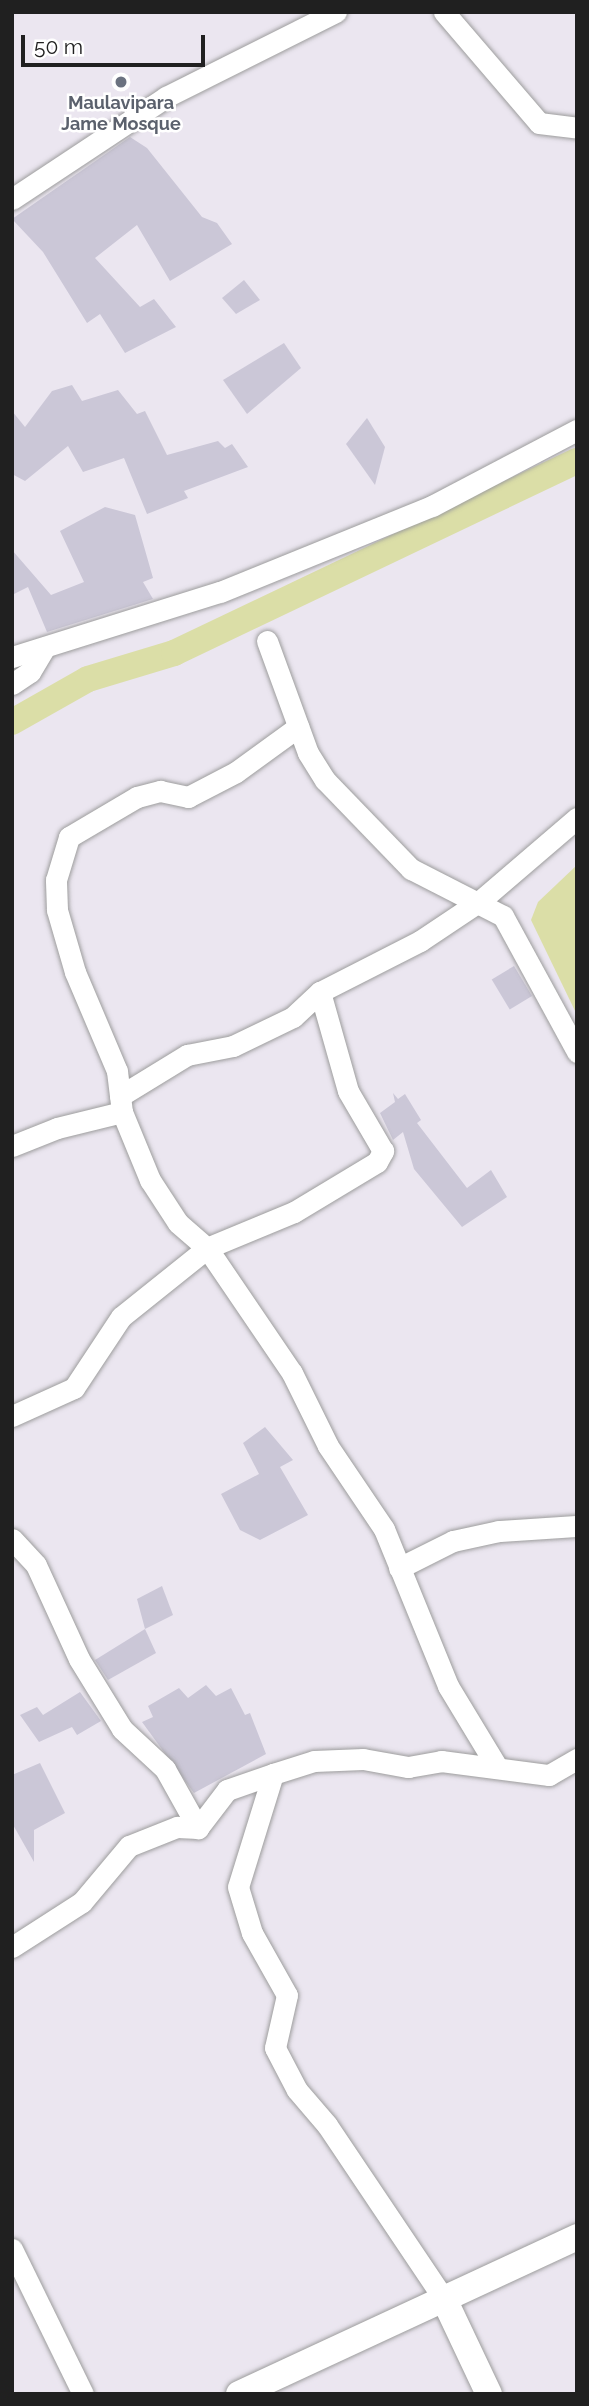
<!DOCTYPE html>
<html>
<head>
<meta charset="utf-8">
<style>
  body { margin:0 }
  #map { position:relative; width:589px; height:2406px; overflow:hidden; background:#ebe6f0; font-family:Raleway,sans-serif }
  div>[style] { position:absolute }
  .water>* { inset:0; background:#dbdea7 }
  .canal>* { height:26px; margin:-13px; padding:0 13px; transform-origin:13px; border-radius:13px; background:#dbdea7 }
  .building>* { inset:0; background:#cbc7d7; transform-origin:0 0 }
  .roads { filter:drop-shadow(0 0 2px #9d9d9d) drop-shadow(0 0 2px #9d9d9d) }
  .minor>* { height:21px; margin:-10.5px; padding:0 10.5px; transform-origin:10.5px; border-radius:10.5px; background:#fff }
  .tertiary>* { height:26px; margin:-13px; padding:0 13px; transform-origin:13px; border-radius:13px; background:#fff }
  .dots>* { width:19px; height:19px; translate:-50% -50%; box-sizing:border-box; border:4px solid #fff; border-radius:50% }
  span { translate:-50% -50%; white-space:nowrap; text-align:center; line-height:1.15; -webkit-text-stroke:5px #fff; paint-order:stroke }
  .worship-label { font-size:18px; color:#5b616d; font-weight:700 }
  .frame { position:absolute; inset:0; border:14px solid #202020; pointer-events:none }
  .scale { position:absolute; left:21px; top:35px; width:184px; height:32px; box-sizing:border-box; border:4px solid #202020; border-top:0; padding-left:9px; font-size:21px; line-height:24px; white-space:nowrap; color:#202020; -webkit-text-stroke:5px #fff; paint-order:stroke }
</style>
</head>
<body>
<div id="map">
  <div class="water">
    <div style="clip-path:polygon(577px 865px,577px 1015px,531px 920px,538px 902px)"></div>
  </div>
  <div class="canal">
    <div style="left:12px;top:722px;width:87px;rotate:-29.5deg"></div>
    <div style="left:88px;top:679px;width:90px;rotate:-16.8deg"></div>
    <div style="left:174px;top:653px;width:446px;rotate:-25.5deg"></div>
  </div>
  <div class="building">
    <div style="clip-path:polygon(130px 137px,147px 148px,202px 217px,217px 223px,232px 244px,170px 281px,137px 225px,95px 258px,140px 307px,154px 299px,176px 327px,125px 353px,100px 314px,87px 323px,43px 252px,12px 219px)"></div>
    <div style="clip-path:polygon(244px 280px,260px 300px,236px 314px,222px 298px)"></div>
    <div style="clip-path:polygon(284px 343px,301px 368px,247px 414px,223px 380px)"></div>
    <div style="clip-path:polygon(72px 385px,82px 401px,118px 390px,137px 414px,145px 411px,167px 455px,218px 441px,225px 448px,232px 444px,248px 467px,184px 491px,188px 498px,147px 514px,124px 458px,83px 472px,68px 446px,25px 481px,12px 474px,12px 411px,25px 427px,52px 391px)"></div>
    <div style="clip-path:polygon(367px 418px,385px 447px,375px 485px,346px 444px)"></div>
    <div style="clip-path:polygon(105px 507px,135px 515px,153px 578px,143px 582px,153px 599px,47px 632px,28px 587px,12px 595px,12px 550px,51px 595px,84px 582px,60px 531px)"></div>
    <div style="left:514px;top:966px;width:35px;height:26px;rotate:59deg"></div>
    <div style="clip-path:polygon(393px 1093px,398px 1099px,405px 1094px,421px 1120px,417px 1123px,467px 1188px,491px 1170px,507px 1197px,462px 1227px,414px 1169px,403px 1132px,393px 1140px,380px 1113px,395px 1102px)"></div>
    <div style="clip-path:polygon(265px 1427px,293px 1460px,280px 1467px,308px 1515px,260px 1540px,240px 1530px,221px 1494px,259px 1474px,243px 1443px)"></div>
    <div style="clip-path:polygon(162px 1586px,173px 1615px,145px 1629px,137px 1599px)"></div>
    <div style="clip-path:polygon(145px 1629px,156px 1653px,108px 1680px,95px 1660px)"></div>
    <div style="clip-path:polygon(206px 1685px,216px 1696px,231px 1688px,245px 1715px,250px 1713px,266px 1754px,194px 1793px,142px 1722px,153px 1717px,148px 1706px,179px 1688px,188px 1698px)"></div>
    <div style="clip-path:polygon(80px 1692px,101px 1721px,77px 1735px,72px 1727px,39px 1742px,20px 1715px,37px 1707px,43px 1715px)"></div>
    <div style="clip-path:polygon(40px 1763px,65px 1813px,34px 1830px,34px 1862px,12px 1823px,12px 1775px)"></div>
  </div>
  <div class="roads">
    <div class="minor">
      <div style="left:444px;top:12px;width:146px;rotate:49.4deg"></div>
      <div style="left:539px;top:123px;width:38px;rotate:7deg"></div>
      <div style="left:12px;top:199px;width:185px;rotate:-33.5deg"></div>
      <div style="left:166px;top:97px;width:190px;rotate:-26.6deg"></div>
      <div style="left:267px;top:641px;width:119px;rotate:69.9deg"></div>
      <div style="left:308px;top:753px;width:32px;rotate:58deg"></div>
      <div style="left:325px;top:780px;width:124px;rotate:46deg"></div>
      <div style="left:411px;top:869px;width:103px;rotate:27.1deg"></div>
      <div style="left:503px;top:916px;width:155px;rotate:61.4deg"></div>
      <div style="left:12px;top:657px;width:218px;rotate:-17.4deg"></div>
      <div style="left:220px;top:592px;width:229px;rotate:-22.1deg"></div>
      <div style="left:432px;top:506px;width:164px;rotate:-27.7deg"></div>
      <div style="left:12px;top:684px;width:22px;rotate:-34deg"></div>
      <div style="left:30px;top:672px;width:29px;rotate:-59deg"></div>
      <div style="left:120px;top:1096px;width:79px;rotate:-31.5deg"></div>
      <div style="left:187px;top:1055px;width:47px;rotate:-11.1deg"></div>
      <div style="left:233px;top:1046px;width:67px;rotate:-25.8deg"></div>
      <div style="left:293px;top:1017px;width:37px;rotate:-43deg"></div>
      <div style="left:122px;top:1112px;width:74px;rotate:67.6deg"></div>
      <div style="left:150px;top:1180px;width:51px;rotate:56.9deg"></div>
      <div style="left:178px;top:1223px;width:38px;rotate:41deg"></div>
      <div style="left:207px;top:1248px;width:94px;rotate:-22.5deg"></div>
      <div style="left:294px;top:1212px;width:97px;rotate:-31.1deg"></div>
      <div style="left:377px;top:1162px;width:13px;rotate:-61deg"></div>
      <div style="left:383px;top:1151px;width:69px;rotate:-120.3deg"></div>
      <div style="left:348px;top:1091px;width:103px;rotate:-105.8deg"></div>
      <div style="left:320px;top:992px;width:112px;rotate:-27deg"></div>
      <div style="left:420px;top:941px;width:72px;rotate:-33.7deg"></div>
      <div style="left:480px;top:901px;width:128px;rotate:-40.6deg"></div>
      <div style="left:12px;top:1146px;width:48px;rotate:-21.8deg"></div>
      <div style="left:57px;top:1128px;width:67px;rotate:-13.8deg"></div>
      <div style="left:122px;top:1112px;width:41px;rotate:-97deg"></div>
      <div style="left:117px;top:1071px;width:108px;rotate:-113deg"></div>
      <div style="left:75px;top:972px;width:65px;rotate:-106.2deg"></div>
      <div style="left:57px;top:910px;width:30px;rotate:-92deg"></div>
      <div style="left:56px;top:880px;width:45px;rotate:-73.2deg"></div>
      <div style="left:69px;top:837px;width:79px;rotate:-30.5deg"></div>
      <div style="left:137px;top:797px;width:24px;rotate:-15deg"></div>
      <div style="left:160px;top:791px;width:29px;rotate:12deg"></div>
      <div style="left:188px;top:797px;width:54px;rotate:-27.5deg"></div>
      <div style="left:236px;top:772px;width:77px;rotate:-36deg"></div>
      <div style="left:12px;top:1416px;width:68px;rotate:-24.3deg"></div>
      <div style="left:74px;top:1388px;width:85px;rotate:-56.5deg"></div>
      <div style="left:121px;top:1317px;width:110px;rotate:-38.7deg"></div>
      <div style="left:207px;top:1248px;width:151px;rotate:55.8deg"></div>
      <div style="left:292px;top:1373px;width:81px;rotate:63.7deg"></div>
      <div style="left:328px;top:1446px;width:100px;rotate:56deg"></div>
      <div style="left:384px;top:1529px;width:170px;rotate:67.8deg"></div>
      <div style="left:448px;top:1686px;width:95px;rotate:58.8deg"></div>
      <div style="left:12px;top:1539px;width:35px;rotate:47deg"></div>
      <div style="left:36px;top:1565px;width:103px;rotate:65.4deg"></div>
      <div style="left:79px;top:1659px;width:82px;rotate:58.4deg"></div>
      <div style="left:122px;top:1729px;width:59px;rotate:42.9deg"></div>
      <div style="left:165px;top:1769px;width:68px;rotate:60.8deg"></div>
      <div style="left:399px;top:1568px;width:60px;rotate:-26.6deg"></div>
      <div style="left:453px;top:1541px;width:47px;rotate:-12.3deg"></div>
      <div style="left:499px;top:1531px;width:78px;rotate:-3.7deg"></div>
      <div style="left:273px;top:1774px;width:118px;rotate:107.2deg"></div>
      <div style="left:238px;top:1887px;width:48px;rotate:73.1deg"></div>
      <div style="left:252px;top:1933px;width:71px;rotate:60.6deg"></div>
      <div style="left:287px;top:1995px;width:54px;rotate:102.8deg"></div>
      <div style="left:275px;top:2048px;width:47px;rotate:62.4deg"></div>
      <div style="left:297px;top:2090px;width:46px;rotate:49.4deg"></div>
      <div style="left:327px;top:2125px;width:210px;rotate:56.1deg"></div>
      <div style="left:12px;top:1947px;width:83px;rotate:-32.7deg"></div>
      <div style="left:82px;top:1902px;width:73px;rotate:-50deg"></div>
      <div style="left:129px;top:1846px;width:52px;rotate:-21.6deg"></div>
      <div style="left:177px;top:1827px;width:21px;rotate:3deg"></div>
      <div style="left:198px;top:1828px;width:48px;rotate:-52.7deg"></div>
      <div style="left:227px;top:1790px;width:49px;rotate:-19.2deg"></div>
      <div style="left:273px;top:1774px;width:43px;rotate:-17.6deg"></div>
      <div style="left:314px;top:1761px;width:49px;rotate:-2.3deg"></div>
      <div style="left:363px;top:1759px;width:46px;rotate:10.1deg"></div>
      <div style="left:408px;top:1767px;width:34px;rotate:-10deg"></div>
      <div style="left:441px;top:1761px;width:109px;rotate:7.4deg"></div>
      <div style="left:549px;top:1775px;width:32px;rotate:-30deg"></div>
      <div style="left:12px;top:2249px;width:161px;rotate:63.9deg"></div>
    </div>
    <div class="tertiary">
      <div style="left:444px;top:2299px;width:105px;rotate:64.7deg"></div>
      <div style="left:239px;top:2394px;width:373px;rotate:-24.9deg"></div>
    </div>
  </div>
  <div class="dots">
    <div style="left:121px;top:82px;background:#6b7280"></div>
  </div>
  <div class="worship-label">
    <span style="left:121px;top:114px">Maulavipara<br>Jame Mosque</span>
  </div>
  <div class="frame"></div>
  <div class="scale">50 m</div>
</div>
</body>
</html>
